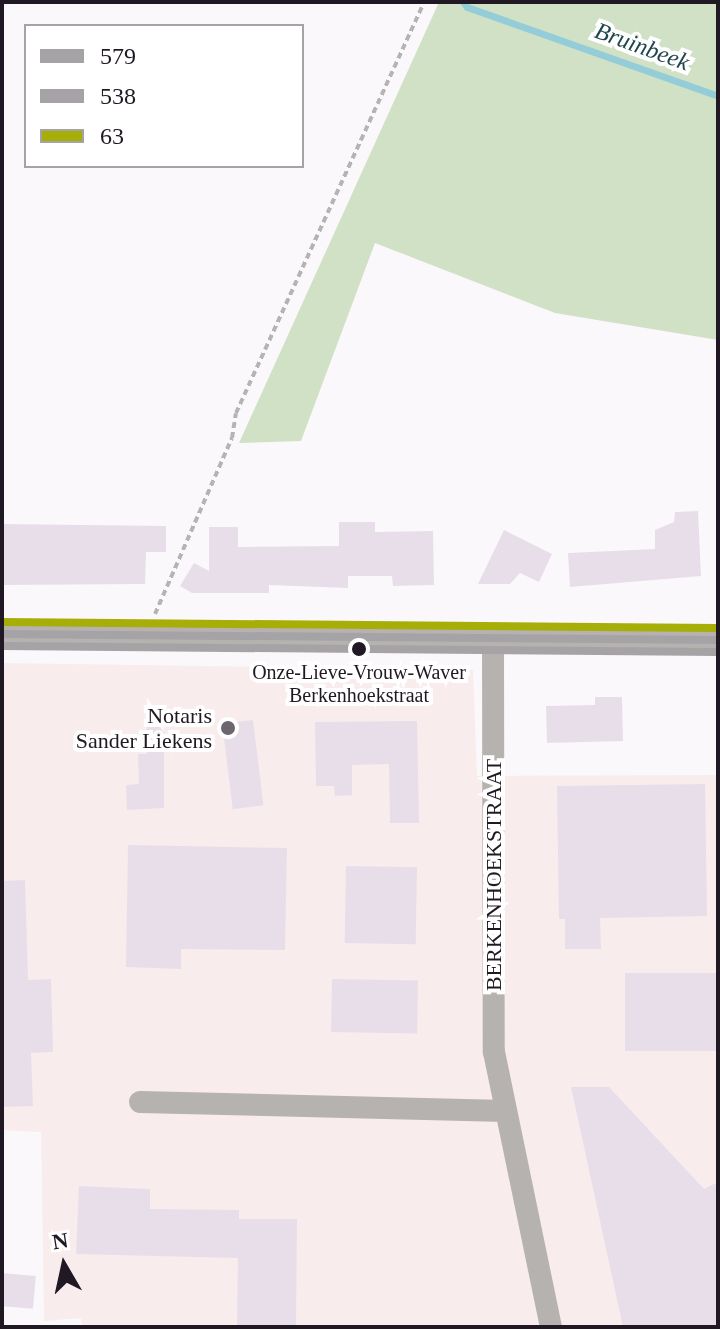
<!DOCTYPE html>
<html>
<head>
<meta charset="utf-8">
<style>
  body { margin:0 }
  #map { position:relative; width:720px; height:1329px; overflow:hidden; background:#fbf8fc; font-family:Georgia,serif }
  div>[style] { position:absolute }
  .industrial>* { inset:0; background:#f9ecec }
  .forest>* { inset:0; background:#d0e1c6 }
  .stream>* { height:7px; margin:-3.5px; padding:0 3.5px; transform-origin:3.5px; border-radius:3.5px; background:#94cdd8 }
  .building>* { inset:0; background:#e8deea; transform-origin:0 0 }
  .path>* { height:4px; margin-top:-2px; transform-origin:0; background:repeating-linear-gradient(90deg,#b6b3b4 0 6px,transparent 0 10px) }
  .minor>* { height:22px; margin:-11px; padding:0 11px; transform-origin:11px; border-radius:11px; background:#b6b2af }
  .bus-1>* { height:8px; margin:-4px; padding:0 4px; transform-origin:4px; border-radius:4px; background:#a6a3a7 }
  .bus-2>* { height:8px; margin:-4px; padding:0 4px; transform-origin:4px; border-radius:4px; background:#a6a3a7 }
  .bus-3>* { height:8px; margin:-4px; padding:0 4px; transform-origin:4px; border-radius:4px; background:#a6ae07 }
  .dots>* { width:22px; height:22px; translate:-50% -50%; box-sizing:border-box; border:4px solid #fff; border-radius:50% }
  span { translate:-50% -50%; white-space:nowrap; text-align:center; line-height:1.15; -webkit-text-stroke:8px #fff; paint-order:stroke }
  .bus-label { font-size:20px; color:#201822 }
  .poi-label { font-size:22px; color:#201822 }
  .right { translate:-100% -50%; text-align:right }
  .street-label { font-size:22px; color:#201822 }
  .water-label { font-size:24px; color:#20474d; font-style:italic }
  .frame { position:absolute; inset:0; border:4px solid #201822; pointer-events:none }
  .legend { position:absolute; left:24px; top:24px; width:280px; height:144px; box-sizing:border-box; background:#fff; border:2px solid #a6a3a7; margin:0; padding:10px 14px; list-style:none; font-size:24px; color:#201822 }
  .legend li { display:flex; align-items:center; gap:16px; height:40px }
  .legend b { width:40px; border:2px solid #a6a3a7 }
  .north { position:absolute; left:24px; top:1225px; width:80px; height:80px; -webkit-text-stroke:6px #fff; paint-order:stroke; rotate:351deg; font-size:22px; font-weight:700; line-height:32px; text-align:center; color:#201822 }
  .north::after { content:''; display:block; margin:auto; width:28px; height:36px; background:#201822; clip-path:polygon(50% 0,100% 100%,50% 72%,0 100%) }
</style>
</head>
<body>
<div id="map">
  <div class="industrial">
    <div style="clip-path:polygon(2px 663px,473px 670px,477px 776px,718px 775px,718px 1327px,82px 1327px,81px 1318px,44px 1321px,41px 1132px,2px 1130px)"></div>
  </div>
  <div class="forest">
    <div style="clip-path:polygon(439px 2px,718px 2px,718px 340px,555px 313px,375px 243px,301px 441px,239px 443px)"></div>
  </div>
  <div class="stream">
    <div style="left:463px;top:2px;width:6px;rotate:51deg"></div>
    <div style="left:467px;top:7px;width:266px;rotate:19.5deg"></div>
  </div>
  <div class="building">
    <div style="clip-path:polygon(698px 511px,701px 576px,570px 587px,568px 553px,655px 549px,655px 530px,674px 522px,675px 512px)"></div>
    <div style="clip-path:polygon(339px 522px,375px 522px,375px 532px,433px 531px,434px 585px,393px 586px,392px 576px,348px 576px,348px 588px,269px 585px,269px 593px,192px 593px,180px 586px,194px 563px,209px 571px,209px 527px,238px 527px,238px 547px,339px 546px)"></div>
    <div style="clip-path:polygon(2px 524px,166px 526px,166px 552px,146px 552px,145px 584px,2px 585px)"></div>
    <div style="clip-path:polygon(504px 530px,552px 554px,539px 582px,520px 573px,510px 584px,478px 584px)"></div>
    <div style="clip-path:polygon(595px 697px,622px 697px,623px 741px,547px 743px,546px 706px,595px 705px)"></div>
    <div style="clip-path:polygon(146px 718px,164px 718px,164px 808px,127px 810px,126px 785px,139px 784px,138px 754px,147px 754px)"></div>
    <div style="left:253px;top:720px;width:86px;height:31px;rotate:83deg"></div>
    <div style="clip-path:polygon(417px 721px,419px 823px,390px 823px,389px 764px,352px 765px,352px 795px,335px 796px,334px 786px,316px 786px,315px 722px)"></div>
    <div style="clip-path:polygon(705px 784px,707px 916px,600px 918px,601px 949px,565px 949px,565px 919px,559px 919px,557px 786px)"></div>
    <div style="clip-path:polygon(128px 845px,287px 848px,285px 950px,181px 949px,181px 969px,126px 967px)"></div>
    <div style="left:346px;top:866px;width:71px;height:77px;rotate:1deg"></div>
    <div style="clip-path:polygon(25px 880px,28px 980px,51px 979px,53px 1052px,31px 1053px,33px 1106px,2px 1107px,2px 881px)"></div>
    <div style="left:718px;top:973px;width:78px;height:93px;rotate:90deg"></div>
    <div style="left:332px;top:979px;width:86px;height:53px;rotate:1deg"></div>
    <div style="clip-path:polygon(571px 1087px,609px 1087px,704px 1189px,718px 1182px,718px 1327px,623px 1327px)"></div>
    <div style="clip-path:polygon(79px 1186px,150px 1189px,150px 1209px,239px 1210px,239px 1219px,297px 1219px,296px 1327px,237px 1327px,238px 1258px,76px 1254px)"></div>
    <div style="left:2px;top:1273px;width:34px;height:33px;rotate:5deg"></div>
  </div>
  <div class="path">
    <div style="left:155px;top:614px;width:192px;rotate:-66.4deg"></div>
    <div style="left:232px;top:438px;width:25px;rotate:-81deg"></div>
    <div style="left:236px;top:413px;width:452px;rotate:-65.4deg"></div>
  </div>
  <div class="minor">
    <div style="left:2px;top:634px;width:278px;rotate:1deg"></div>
    <div style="left:280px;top:639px;width:438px;rotate:0.1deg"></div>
    <div style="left:493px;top:638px;width:414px;rotate:89.9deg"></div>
    <div style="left:494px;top:1052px;width:281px;rotate:78.3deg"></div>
    <div style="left:140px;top:1102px;width:365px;rotate:1.4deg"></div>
  </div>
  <div class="bus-1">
    <div style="left:2px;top:634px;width:716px;rotate:0.48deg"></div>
  </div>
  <div class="bus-2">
    <div style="left:2px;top:646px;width:716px;rotate:0.48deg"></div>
  </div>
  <div class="bus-3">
    <div style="left:2px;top:622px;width:716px;rotate:0.48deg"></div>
  </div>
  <div class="dots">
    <div style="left:359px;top:649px;background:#201822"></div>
    <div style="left:228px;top:728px;background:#6d666e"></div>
  </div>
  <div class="bus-label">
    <span style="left:359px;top:684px">Onze-Lieve-Vrouw-Waver<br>Berkenhoekstraat</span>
  </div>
  <div class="poi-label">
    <span class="right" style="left:212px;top:728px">Notaris<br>Sander Liekens</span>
  </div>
  <div class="street-label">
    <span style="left:494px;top:875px;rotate:-90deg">BERKENHOEKSTRAAT</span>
  </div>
  <div class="water-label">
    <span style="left:642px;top:47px;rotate:20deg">Bruinbeek</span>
  </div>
  <div class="frame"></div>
  <ul class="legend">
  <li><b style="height:10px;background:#a6a3a7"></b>579</li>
  <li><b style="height:10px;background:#a6a3a7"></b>538</li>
  <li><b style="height:10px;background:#a6ae07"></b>63</li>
  </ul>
  <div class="north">N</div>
</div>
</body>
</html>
